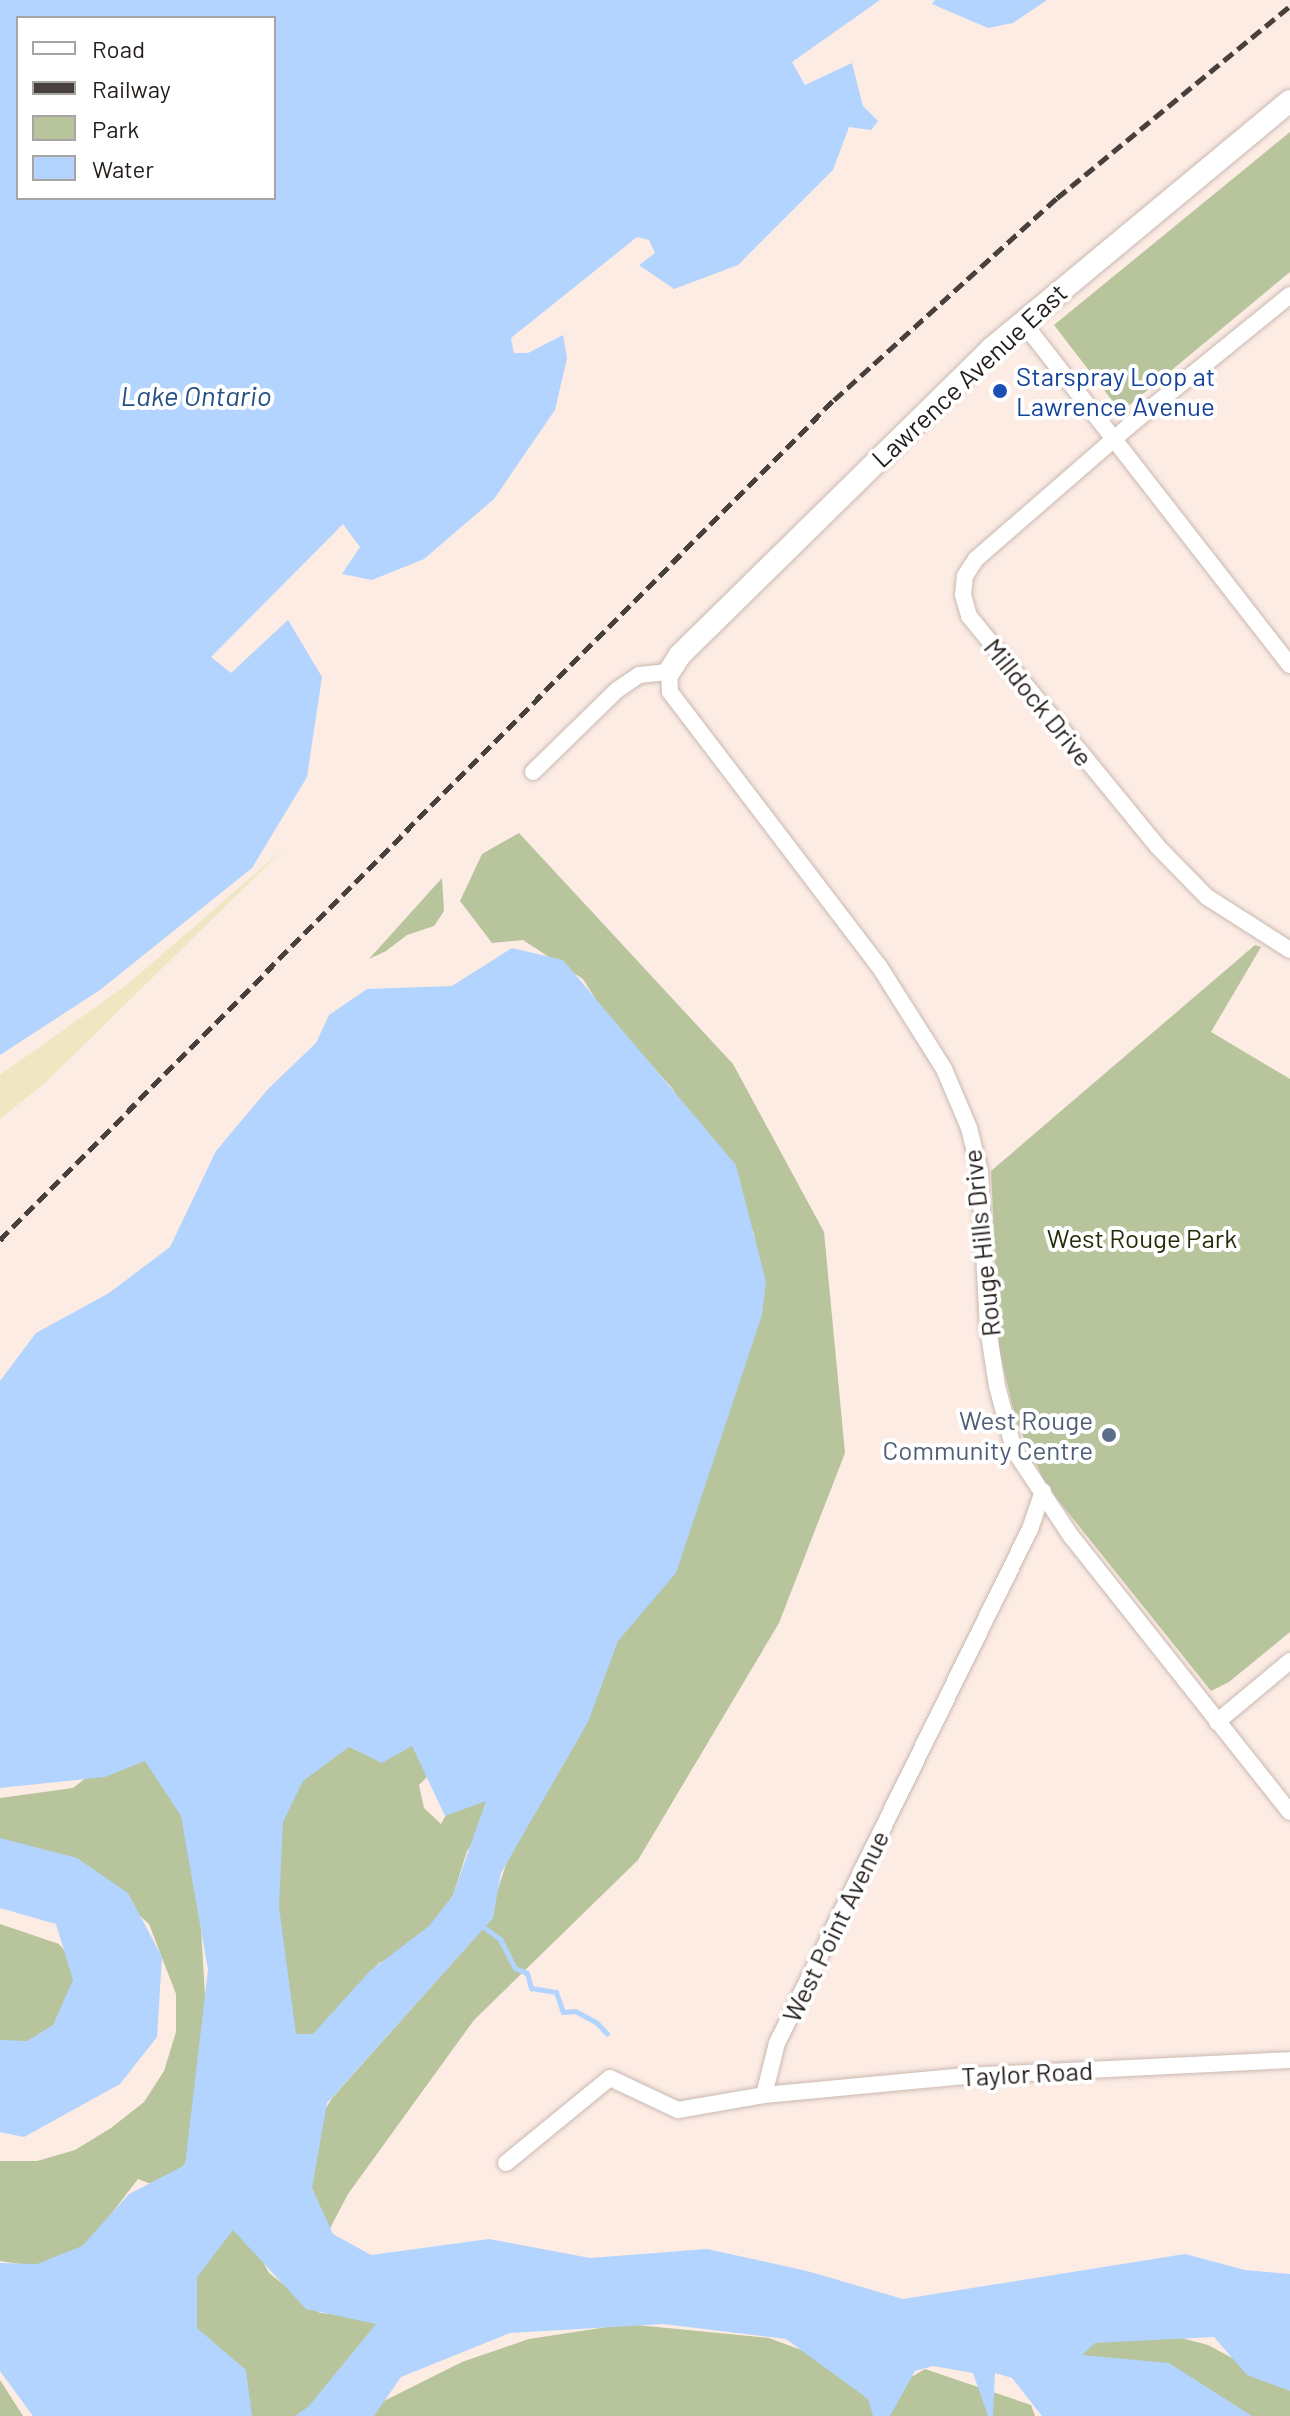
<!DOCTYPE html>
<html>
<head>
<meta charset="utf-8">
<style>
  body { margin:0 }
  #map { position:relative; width:1290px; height:2416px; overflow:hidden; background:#fcece4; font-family:Barlow,sans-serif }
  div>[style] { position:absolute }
  .green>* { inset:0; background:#b7c49c }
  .sand>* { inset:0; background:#f0e6c1 }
  .water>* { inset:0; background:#b2d4fe }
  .stream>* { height:5px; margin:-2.5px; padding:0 2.5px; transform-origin:2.5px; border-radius:2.5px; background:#b2d4fe }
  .roads { filter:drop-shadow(0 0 2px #c9b9b1) drop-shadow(0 0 2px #c9b9b1) }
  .street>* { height:16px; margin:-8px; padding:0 8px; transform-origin:8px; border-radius:8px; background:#fff }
  .secondary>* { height:22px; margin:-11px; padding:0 11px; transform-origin:11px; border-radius:11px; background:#fff }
  .rail>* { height:5px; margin-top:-2.5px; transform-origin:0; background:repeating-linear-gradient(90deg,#48403c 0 12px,transparent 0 18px) }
  .dots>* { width:22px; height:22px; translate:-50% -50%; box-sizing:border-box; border:4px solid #fff; border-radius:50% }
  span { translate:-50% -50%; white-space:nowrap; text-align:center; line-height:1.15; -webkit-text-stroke:8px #fff; paint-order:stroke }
  .street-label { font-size:26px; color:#231d1a }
  .transit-label { font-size:26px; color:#164399 }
  .left { translate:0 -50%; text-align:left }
  .park-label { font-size:26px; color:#242d07 }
  .service-label { font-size:26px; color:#4e5e75 }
  .right { translate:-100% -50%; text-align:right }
  .water-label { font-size:28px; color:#255185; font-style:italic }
  .legend { position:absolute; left:16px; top:16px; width:260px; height:184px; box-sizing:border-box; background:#fff; border:2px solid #a7a5a3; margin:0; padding:10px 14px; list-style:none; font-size:24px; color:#231d1a }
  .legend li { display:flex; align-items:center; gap:16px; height:40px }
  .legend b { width:40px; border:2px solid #a7a5a3 }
</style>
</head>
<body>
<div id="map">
  <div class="green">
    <div style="clip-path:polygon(1290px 132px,1290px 272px,1121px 412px,1054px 325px)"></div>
    <div style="clip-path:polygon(519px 833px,733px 1064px,824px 1232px,845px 1453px,779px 1623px,638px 1860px,474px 2020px,348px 2194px,326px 2236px,297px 2192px,304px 2144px,332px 2098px,487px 1924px,513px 1842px,760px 1280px,754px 1233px,726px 1170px,672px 1088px,603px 1011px,583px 979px,523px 940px,492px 943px,460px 901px,482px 854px)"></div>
    <div style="clip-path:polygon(442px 878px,444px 911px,434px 926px,407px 935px,386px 951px,369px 959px)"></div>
    <div style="clip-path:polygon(1255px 945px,1261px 947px,1211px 1032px,1290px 1079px,1290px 1632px,1229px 1682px,1211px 1691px,1046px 1485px,1016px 1421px,999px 1349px,991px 1171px)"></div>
    <div style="clip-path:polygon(549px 1627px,501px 1800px,467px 1851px,444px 1924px,427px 1942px,379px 1963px,292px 2059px,267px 1825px,320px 1661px,439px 1765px,419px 1785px,424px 1808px,441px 1824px)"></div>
    <div style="clip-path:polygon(134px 1741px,181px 1790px,200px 1911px,208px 2046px,191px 2154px,173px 2183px,164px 2189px,138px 2179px,85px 2248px,47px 2268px,0 2261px,0 2161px,37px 2161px,75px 2150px,111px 2128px,144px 2102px,164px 2071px,176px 2032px,176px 1994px,149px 1924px,119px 1897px,0 1855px,0 1798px,73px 1788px)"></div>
    <div style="clip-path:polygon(0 1924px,59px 1944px,74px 1962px,76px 1988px,52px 2040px,0 2053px)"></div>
    <div style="clip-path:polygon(230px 2227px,246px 2230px,269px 2273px,320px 2313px,380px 2318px,422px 2306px,308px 2416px,239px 2416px,138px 2298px)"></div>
    <div style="clip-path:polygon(627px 2324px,769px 2338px,804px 2351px,872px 2400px,925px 2369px,1031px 2405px,1035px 2416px,368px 2416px,376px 2405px,462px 2362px,529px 2339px)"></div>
    <div style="clip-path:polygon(1166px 2334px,1208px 2345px,1245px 2365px,1290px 2378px,1290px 2416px,1228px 2416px,1077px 2367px,1060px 2342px)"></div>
    <div style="clip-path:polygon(0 2380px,23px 2416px,0 2416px)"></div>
  </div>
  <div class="sand">
    <div style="clip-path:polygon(287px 846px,45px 1083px,0 1119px,0 1075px,128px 984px)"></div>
  </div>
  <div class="water">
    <div style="clip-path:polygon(evenodd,0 0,880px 0,792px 62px,805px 85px,852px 63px,863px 106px,878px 121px,871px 130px,849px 127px,833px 170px,738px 265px,674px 289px,639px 265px,655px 253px,649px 240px,637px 237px,511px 338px,514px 353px,528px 353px,563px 335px,567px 358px,555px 410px,494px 499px,424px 559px,372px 580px,342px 574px,360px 547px,343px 524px,211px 657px,231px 673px,288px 620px,322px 677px,307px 777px,252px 868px,100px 990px,0 1055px,0 0,18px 18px,274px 18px,274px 198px,18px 198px,18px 18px)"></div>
    <div style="clip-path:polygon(935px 0,1047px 0,1013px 23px,988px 28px,932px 4px)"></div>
    <div style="clip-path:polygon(evenodd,512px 948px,563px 960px,736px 1165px,766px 1282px,762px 1315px,676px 1573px,618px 1641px,588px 1722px,501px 1873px,493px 1918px,327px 2103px,312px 2188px,333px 2234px,371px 2255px,489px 2239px,590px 2258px,707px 2249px,807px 2271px,903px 2299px,1185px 2254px,1245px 2270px,1290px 2274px,1290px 2391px,1247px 2375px,1214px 2337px,1095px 2343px,1082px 2355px,1169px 2363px,1252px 2416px,1042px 2416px,1012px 2378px,995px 2373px,993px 2416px,988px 2416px,973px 2373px,933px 2366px,915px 2371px,890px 2416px,873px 2416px,868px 2399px,786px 2339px,663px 2324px,510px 2333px,401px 2377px,374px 2416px,295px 2416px,308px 2407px,376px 2324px,306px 2309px,233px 2230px,197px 2277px,197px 2328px,246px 2370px,252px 2416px,33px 2416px,0 2371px,0 2263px,37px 2264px,82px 2246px,129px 2194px,185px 2165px,208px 1970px,181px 1816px,145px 1761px,105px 1777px,0 1788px,0 1381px,36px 1333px,109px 1293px,170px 1247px,216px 1151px,268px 1089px,316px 1043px,329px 1015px,367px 989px,452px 986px,512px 948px,412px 1746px,445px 1816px,486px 1801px,453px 1895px,429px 1926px,370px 1971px,313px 2034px,296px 2034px,279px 1907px,283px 1822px,303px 1781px,349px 1747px,382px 1763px,412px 1746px)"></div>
    <div style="clip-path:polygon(0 1838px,77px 1858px,128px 1893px,162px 1957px,157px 2037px,120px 2084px,24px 2137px,0 2132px,0 2040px,27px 2041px,53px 2025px,73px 1980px,56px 1924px,0 1908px)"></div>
  </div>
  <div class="stream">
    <div style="left:485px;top:1928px;width:19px;rotate:36deg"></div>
    <div style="left:500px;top:1939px;width:33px;rotate:63deg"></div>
    <div style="left:515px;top:1968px;width:13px;rotate:23deg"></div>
    <div style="left:527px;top:1973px;width:16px;rotate:75deg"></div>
    <div style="left:531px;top:1988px;width:25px;rotate:9deg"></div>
    <div style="left:556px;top:1992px;width:21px;rotate:71deg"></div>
    <div style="left:563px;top:2012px;width:12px;rotate:-5deg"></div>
    <div style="left:575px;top:2011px;width:24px;rotate:28deg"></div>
    <div style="left:596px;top:2022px;width:16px;rotate:47deg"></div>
  </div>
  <div class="roads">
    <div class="street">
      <div style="left:1290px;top:295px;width:208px;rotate:140.9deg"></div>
      <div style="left:1129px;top:426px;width:203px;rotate:139deg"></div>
      <div style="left:976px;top:559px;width:20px;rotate:123deg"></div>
      <div style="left:965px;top:576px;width:19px;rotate:96deg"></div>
      <div style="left:963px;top:595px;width:22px;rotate:74deg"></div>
      <div style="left:969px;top:616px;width:297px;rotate:50.7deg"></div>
      <div style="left:1157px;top:846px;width:71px;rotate:45.6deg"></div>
      <div style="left:1207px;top:897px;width:98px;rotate:32.6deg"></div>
      <div style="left:1022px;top:321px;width:436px;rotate:52.1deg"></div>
      <div style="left:533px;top:772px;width:117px;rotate:-44.3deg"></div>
      <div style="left:617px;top:690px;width:27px;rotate:-34deg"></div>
      <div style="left:639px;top:675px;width:30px;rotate:-6deg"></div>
      <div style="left:669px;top:672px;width:20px;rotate:87deg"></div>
      <div style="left:670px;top:692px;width:345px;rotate:52.7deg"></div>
      <div style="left:879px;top:966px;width:122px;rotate:57.7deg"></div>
      <div style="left:944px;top:1069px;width:64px;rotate:67deg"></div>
      <div style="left:969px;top:1128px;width:45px;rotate:76deg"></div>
      <div style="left:980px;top:1172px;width:156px;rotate:87.1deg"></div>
      <div style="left:988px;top:1328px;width:59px;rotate:81.2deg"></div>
      <div style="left:997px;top:1386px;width:66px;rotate:75.1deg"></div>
      <div style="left:1014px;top:1450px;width:103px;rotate:56.5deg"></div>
      <div style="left:1071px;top:1536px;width:352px;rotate:51.6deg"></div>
      <div style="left:1217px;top:1722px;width:95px;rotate:-39.9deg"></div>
      <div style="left:764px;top:2095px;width:202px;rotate:-5.4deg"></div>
      <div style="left:965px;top:2076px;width:325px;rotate:-2.8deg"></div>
      <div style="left:506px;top:2163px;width:134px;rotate:-39.3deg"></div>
      <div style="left:610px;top:2078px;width:75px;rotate:25.2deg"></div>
      <div style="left:678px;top:2110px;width:87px;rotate:-9.9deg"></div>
      <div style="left:764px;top:2095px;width:54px;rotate:-76deg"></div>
      <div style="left:777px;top:2043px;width:573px;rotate:-63.79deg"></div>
      <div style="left:1030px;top:1529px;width:40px;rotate:-71.1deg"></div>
    </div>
    <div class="secondary">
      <div style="left:669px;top:672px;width:20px;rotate:-57deg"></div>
      <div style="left:680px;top:655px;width:436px;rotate:-44.5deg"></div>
      <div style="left:991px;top:349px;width:388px;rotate:-39.7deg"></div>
    </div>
  </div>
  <div class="rail">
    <div style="left:0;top:1240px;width:1184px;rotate:-45.21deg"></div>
    <div style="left:834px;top:400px;width:301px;rotate:-42.2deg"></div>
    <div style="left:1057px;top:198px;width:302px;rotate:-39.5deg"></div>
  </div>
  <div class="dots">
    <div style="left:1000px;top:391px;background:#1a4fb4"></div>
    <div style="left:1109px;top:1435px;background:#5c6f8a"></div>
  </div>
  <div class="street-label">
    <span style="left:969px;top:375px;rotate:-43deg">Lawrence Avenue East</span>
    <span style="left:1039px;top:702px;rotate:51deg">Milldock Drive</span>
    <span style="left:981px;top:1243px;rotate:-96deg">Rouge Hills Drive</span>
    <span style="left:835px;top:1926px;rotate:-64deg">West Point Avenue</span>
    <span style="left:1027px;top:2073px;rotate:-3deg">Taylor Road</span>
  </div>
  <div class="transit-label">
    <span class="left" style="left:1016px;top:391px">Starspray Loop at<br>Lawrence Avenue</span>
  </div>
  <div class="park-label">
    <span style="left:1142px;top:1238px">West Rouge Park</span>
  </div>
  <div class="service-label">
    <span class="right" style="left:1093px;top:1435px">West Rouge<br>Community Centre</span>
  </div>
  <div class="water-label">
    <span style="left:196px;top:395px">Lake Ontario</span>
  </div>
  <ul class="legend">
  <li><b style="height:10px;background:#fff"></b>Road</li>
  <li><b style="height:10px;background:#48403c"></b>Railway</li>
  <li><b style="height:22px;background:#b7c49c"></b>Park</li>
  <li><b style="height:22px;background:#b2d4fe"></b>Water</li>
  </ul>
</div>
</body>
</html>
